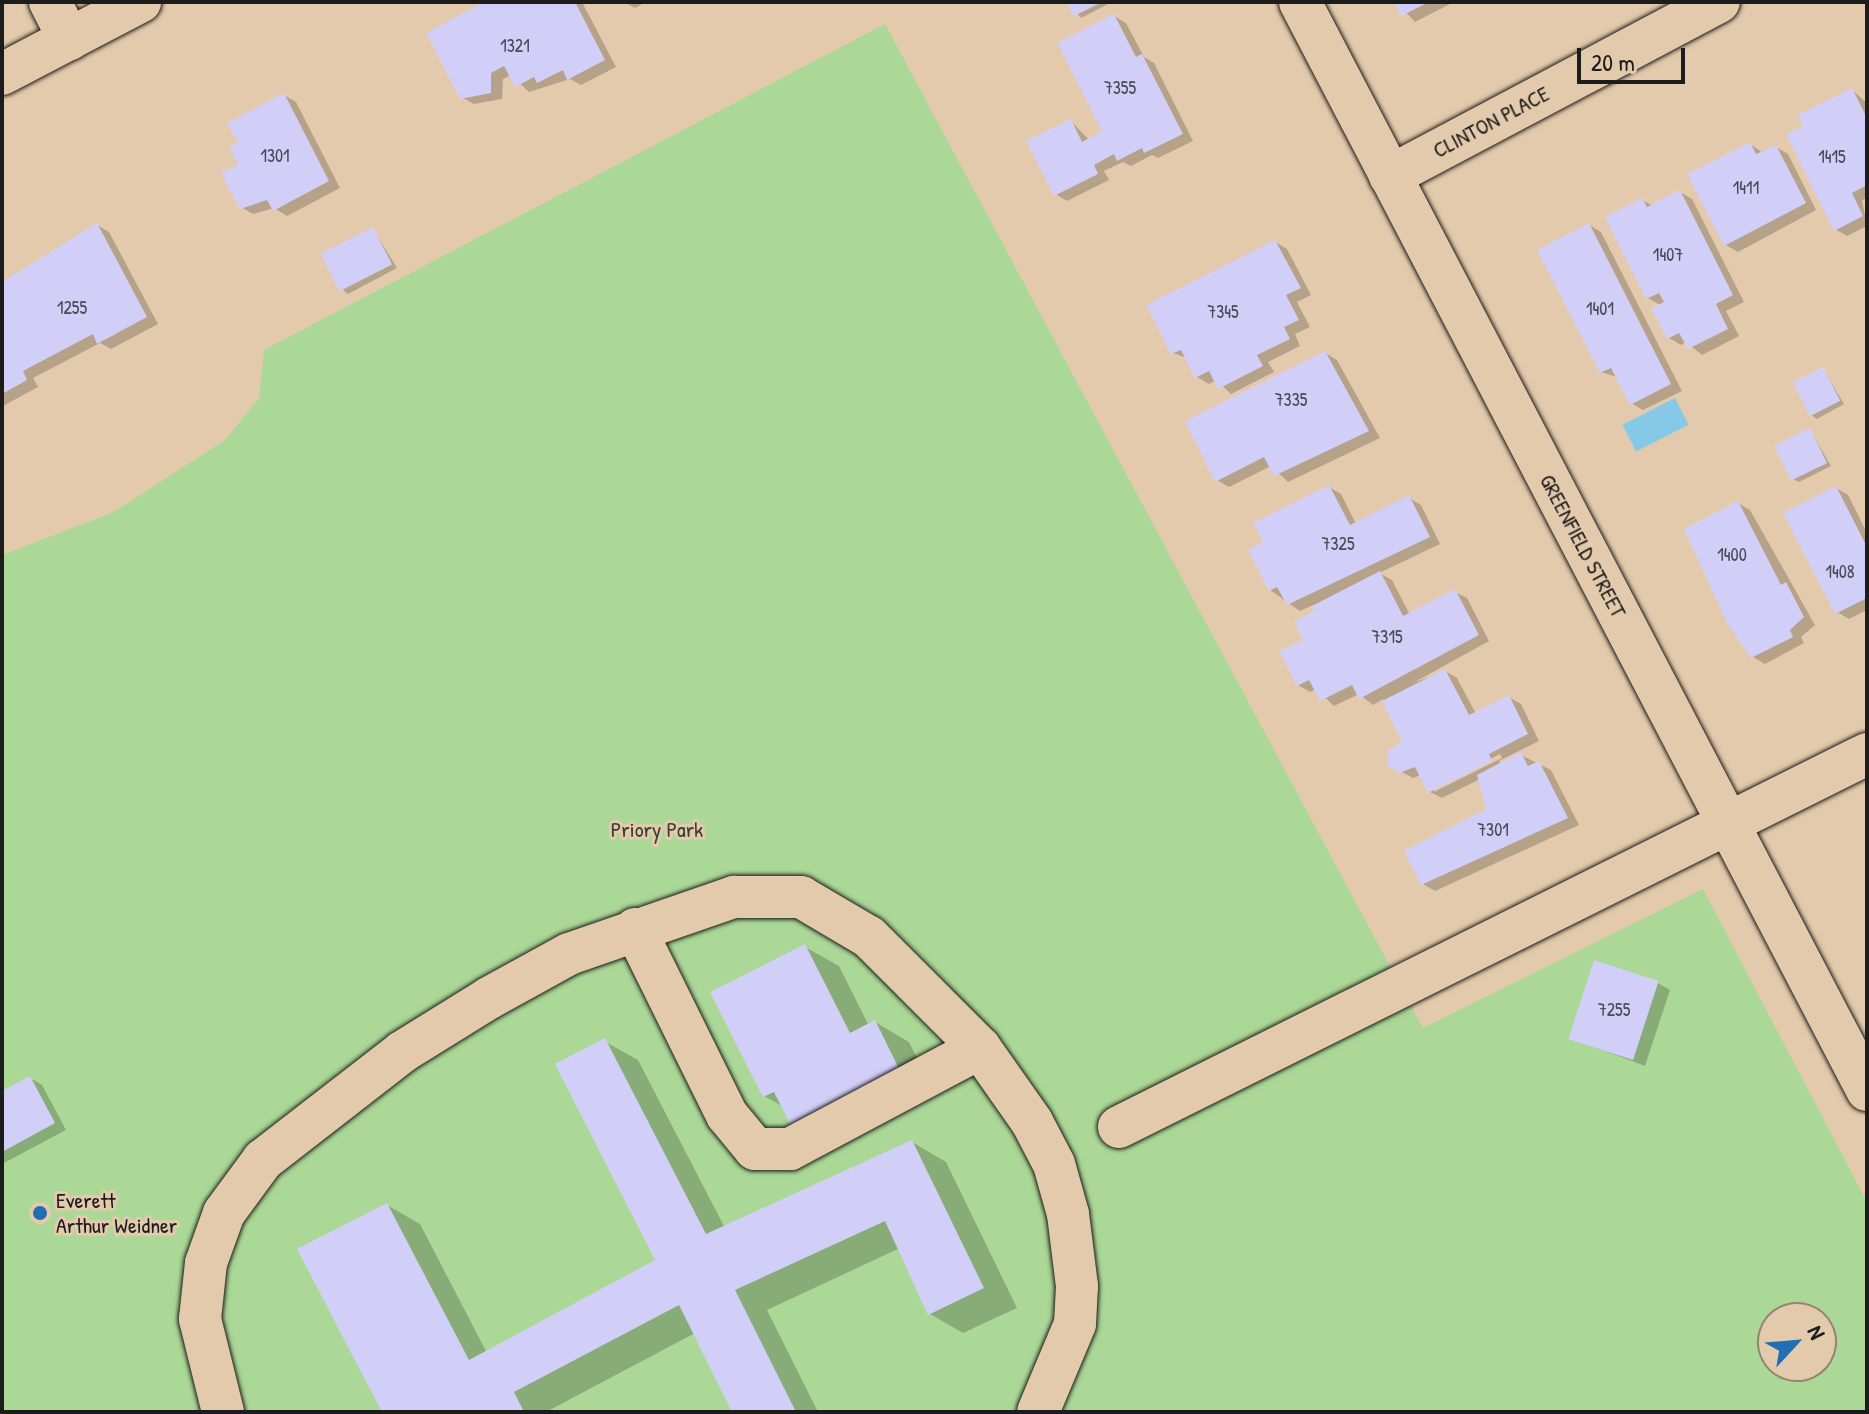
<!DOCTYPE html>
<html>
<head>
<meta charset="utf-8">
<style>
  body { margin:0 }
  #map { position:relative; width:1869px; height:1414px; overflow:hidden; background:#e4caac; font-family:"Patrick Hand",sans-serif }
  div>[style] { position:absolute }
  .green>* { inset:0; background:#abd896 }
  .water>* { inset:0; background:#86c9e7; transform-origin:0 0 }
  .shadow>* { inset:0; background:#0003 }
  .building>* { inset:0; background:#d1cff7; transform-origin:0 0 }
  .roads { filter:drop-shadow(0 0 2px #1c1c1c) drop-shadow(0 0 2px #1c1c1c) }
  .minor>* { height:42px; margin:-21px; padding:0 21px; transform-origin:21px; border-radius:21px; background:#e4caac }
  .dots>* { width:22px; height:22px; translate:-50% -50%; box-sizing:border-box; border:4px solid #e4caac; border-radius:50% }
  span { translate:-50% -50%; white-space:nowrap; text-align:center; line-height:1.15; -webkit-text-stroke:6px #e4caac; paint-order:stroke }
  .number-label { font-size:18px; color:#494953 }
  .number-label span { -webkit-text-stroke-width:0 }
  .street-label { font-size:22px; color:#1c1c1c }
  .park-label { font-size:22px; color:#394234 }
  .poi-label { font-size:22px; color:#1c1c1c }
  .left { translate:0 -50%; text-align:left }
  .frame { position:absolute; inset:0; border:4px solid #1c1c1c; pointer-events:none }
  .north { position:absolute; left:1757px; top:1302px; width:80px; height:80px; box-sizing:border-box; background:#e4caac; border:2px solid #948472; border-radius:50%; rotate:64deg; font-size:22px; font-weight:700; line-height:32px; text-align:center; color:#1c1c1c }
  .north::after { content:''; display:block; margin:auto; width:28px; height:36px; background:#1f6fb2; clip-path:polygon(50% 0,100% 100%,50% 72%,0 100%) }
  .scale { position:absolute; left:1577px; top:48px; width:108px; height:36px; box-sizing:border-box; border:4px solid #1c1c1c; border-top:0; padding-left:10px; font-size:24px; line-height:28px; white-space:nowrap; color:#1c1c1c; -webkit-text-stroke:6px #e4caac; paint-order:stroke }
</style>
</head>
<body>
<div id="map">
  <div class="green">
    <div style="clip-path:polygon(evenodd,885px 24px,1423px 1028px,1703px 889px,1867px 1202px,1867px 1412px,2px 1412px,2px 555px,114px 512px,225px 440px,259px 398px,264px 350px,885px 24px,1773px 1318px,1821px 1318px,1821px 1366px,1773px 1366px,1773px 1318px)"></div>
  </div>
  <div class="water">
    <div style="left:1675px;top:398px;width:30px;height:59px;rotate:63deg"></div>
  </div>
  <div class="shadow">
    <div style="clip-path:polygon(489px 2px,582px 2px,616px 67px,581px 85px,570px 79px,529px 92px,511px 75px,503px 79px,502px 99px,474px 104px,461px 97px)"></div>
    <div style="clip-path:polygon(624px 2px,646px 2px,635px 8px)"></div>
    <div style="clip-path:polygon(1069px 2px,1112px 2px,1081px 18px)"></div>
    <div style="clip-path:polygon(1396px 2px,1454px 2px,1415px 22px)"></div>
    <div style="clip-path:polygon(1114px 16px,1126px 23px,1144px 57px,1154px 63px,1193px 141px,1158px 158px,1152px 155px,1131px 166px,1123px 162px,1104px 171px,1109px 180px,1067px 201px,1055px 194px,1071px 121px,1089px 140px,1105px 132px)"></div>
    <div style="clip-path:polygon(1852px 90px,1867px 103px,1867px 198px,1862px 200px,1867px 226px,1847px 236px,1835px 229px,1806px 127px)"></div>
    <div style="clip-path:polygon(284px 95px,296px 102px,340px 188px,287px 216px,274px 208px,253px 214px,241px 207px,240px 144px)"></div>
    <div style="clip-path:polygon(1750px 144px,1763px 153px,1776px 147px,1788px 154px,1816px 210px,1738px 252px,1726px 245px)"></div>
    <div style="clip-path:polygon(1680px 192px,1692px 199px,1744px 302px,1726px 311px,1739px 336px,1702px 355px,1686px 342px,1681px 345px,1669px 338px,1662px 306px,1648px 298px,1642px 200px,1653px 206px)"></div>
    <div style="clip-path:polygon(97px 225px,109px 232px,158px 324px,111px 349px,100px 343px,33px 378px,38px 387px,3px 406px,2px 284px)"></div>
    <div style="clip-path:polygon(1589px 225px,1601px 232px,1682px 391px,1643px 410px,1631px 403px,1617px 377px,1601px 372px)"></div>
    <div style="clip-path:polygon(373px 229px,397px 268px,348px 294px,343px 290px)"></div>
    <div style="clip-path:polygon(1275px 242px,1287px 249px,1311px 295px,1297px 302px,1310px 327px,1295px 334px,1300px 346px,1268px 362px,1274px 372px,1231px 394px,1216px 380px,1209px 384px,1197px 377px,1187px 358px,1173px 353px)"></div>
    <div style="clip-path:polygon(1325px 353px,1337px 360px,1380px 438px,1288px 482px,1271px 466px,1229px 487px,1217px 480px)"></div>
    <div style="clip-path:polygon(1823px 369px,1844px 404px,1817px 419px,1811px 415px)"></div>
    <div style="clip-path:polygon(1810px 430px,1831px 466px,1799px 482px,1793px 479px)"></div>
    <div style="clip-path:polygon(evenodd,1329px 487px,1341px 494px,1356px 524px,1409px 498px,1421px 505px,1440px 544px,1379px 573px,1392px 580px,1410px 615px,1455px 592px,1467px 598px,1489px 641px,1413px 683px,1445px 671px,1457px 678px,1476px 714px,1509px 697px,1521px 704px,1539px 741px,1499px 761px,1501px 765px,1521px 755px,1551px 770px,1579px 825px,1435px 891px,1423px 884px,1489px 810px,1480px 779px,1442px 798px,1430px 792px,1421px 775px,1413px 778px,1400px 771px,1405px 743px,1383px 699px,1373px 705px,1359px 694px,1334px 706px,1316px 689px,1310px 692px,1298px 685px,1305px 641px,1317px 612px,1313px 605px,1300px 611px,1270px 590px,1266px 543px,1329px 487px,1500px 754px,1502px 758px,1434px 792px,1434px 788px,1500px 754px)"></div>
    <div style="clip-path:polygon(1836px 488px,1848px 495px,1867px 533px,1867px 610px,1849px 619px,1837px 612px)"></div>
    <div style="clip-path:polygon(1738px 503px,1750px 510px,1815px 625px,1801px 637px,1804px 643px,1765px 664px,1753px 657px)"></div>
    <div style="clip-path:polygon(805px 947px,839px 966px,869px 1026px,875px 1022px,909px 1042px,935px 1094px,784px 1107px,764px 1096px)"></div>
    <div style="clip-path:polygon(1658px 983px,1670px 990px,1645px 1066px,1571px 1038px)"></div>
    <div style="clip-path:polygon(604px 1041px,638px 1060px,725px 1228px,912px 1142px,946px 1162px,1017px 1308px,963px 1333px,930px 1314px,900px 1248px,767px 1310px,818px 1412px,734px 1412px,695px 1333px,546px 1412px,384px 1412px,387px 1205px,420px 1224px,487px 1353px,658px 1261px)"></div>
    <div style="clip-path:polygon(30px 1078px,42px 1085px,66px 1130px,2px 1164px,2px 1093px)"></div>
  </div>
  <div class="building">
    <div style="clip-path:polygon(484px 2px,575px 2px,605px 60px,567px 80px,563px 70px,537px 83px,534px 77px,515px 87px,504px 66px,491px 73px,491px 93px,460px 99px,426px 33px)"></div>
    <div style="clip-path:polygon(1066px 2px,1102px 2px,1074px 16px)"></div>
    <div style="clip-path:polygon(1394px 2px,1429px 2px,1401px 16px)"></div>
    <div style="clip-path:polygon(1114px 14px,1136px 57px,1142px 54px,1183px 134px,1144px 153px,1142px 148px,1117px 161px,1114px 154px,1094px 165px,1098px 174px,1054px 196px,1026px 141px,1071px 119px,1082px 142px,1102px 131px,1057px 43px)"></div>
    <div style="clip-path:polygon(1852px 88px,1867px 118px,1867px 185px,1852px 193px,1863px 216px,1834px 231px,1786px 134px,1803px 126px,1798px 115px)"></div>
    <div style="clip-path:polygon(284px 93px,329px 181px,273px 211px,267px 200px,240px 209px,221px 173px,238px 164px,229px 147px,238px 143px,227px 123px)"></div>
    <div style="clip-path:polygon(1750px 142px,1756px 154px,1776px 145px,1806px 203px,1724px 246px,1687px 174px)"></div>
    <div style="clip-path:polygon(1680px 190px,1733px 295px,1716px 304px,1728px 329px,1688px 349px,1679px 333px,1667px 339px,1651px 308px,1664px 302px,1659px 293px,1646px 299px,1605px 217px,1642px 198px,1647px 207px)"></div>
    <div style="clip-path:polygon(97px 223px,147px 317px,97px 344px,93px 334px,23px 371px,27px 380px,2px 394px,2px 282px)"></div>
    <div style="clip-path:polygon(1589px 223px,1671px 384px,1630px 405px,1611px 368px,1600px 373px,1537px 250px)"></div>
    <div style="left:373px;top:227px;width:42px;height:59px;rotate:63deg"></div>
    <div style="clip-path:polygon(1275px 240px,1301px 288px,1286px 295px,1299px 320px,1284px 327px,1290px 339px,1257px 355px,1263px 366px,1218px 389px,1209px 371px,1195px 378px,1181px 350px,1171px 354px,1146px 305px)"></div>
    <div style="clip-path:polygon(1325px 351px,1369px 431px,1274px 476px,1264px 457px,1215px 482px,1185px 421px)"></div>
    <div style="left:1823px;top:367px;width:38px;height:34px;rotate:63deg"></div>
    <div style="left:1810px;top:428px;width:39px;height:40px;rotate:64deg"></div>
    <div style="clip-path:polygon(1329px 485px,1350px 525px,1409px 495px,1430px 537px,1287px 605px,1277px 587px,1269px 591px,1248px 550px,1263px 542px,1253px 523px)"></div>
    <div style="clip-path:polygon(1836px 486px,1867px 547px,1867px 598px,1835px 614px,1783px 513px)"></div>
    <div style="clip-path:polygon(1738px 501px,1781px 585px,1786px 582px,1804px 617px,1790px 630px,1793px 637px,1751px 658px,1727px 623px,1684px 529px)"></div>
    <div style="clip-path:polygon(1380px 571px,1403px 616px,1455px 589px,1479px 635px,1359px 699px,1352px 685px,1320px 701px,1309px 680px,1297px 686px,1279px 651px,1303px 640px,1294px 622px,1314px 611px,1312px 606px)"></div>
    <div style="clip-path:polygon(1445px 669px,1469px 715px,1509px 695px,1528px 734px,1489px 754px,1492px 761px,1428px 793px,1415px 767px,1399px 773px,1388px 765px,1388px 750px,1402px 742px,1382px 701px)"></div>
    <div style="clip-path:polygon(1521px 752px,1528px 766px,1539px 761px,1568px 818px,1421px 885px,1404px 851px,1486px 809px,1477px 775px)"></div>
    <div style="clip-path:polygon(805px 944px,850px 1033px,875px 1020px,902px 1075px,793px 1130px,774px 1092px,763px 1097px,710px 992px)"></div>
    <div style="left:1594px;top:960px;width:68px;height:83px;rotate:18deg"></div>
    <div style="clip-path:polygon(605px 1038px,706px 1234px,912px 1140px,984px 1288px,928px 1315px,885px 1221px,735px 1290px,796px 1412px,732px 1412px,679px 1305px,514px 1392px,524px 1412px,382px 1412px,297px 1249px,387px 1203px,469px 1360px,655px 1260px,555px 1064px)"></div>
    <div style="clip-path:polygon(30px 1076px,55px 1123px,2px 1152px,2px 1091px)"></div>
  </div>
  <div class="roads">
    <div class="minor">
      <div style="left:50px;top:2px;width:42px;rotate:62.8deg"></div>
      <div style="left:1300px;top:2px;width:1227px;rotate:62.47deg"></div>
      <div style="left:2px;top:74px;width:156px;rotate:-27.6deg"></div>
      <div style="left:1390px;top:176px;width:372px;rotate:-27.9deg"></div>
      <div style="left:635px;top:929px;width:208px;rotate:63.7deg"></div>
      <div style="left:727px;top:1115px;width:44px;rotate:50.5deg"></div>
      <div style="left:755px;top:1149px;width:35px"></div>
      <div style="left:790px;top:1149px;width:215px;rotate:-28deg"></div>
      <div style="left:1119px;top:1127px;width:836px;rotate:-26.5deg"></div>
      <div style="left:223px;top:1412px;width:96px;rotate:-103.9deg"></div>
      <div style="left:200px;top:1319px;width:56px;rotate:-83.9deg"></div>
      <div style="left:206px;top:1263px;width:53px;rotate:-70.2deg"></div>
      <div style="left:224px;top:1213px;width:66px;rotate:-53.7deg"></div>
      <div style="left:263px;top:1160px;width:176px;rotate:-37.8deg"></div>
      <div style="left:402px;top:1052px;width:102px;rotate:-31.8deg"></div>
      <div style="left:489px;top:998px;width:91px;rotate:-28.8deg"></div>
      <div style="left:569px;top:954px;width:175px;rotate:-19.1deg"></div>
      <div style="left:734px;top:897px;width:67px"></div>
      <div style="left:801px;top:897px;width:79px;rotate:30.5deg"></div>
      <div style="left:869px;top:937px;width:157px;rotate:45deg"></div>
      <div style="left:980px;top:1048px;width:90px;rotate:54.9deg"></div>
      <div style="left:1032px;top:1122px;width:47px;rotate:62.4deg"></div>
      <div style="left:1054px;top:1164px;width:52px;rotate:74.4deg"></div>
      <div style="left:1068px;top:1214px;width:73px;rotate:82.9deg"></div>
      <div style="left:1077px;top:1286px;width:38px;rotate:93deg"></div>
      <div style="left:1075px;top:1324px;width:95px;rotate:112.8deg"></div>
    </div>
  </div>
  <div class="dots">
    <div style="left:40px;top:1213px;background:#1f6fb2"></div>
  </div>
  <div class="number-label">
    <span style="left:515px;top:46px">1321</span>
    <span style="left:1120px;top:88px">7355</span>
    <span style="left:275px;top:156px">1301</span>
    <span style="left:1832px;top:157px">1415</span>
    <span style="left:1746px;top:188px">1411</span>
    <span style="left:1668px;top:255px">1407</span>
    <span style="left:72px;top:308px">1255</span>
    <span style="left:1600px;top:309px">1401</span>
    <span style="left:1223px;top:312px">7345</span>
    <span style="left:1291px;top:400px">7335</span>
    <span style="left:1338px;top:544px">7325</span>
    <span style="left:1732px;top:555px">1400</span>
    <span style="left:1840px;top:572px">1408</span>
    <span style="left:1387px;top:637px">7315</span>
    <span style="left:1493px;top:830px">7301</span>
    <span style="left:1614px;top:1010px">7255</span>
  </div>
  <div class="street-label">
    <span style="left:1491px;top:122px;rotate:-28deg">CLINTON PLACE</span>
    <span style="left:1583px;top:546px;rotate:62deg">GREENFIELD STREET</span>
  </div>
  <div class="park-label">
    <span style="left:657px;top:830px">Priory Park</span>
  </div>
  <div class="poi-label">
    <span class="left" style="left:56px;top:1213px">Everett<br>Arthur Weidner</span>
  </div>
  <div class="frame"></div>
  <div class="north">N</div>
  <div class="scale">20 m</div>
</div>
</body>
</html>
